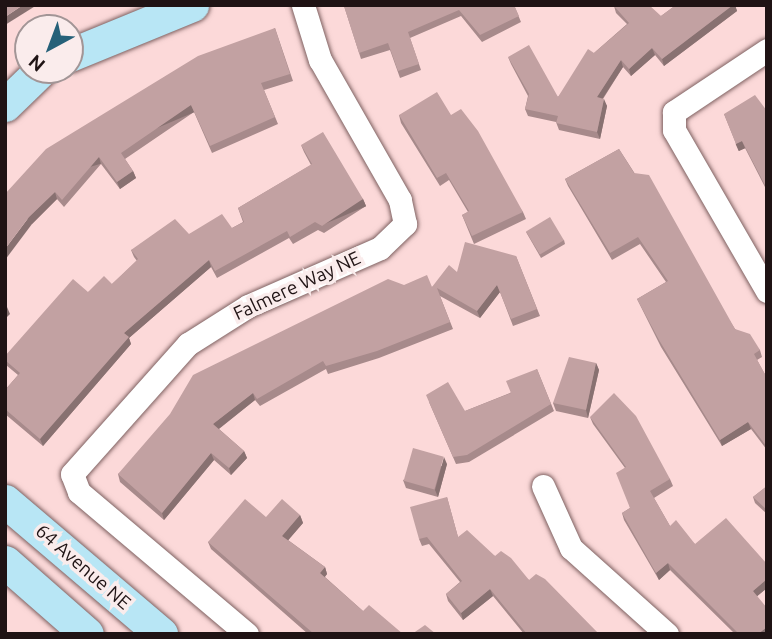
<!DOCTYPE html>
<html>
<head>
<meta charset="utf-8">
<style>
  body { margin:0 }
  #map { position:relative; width:772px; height:639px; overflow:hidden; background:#fcd9d9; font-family:Ubuntu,sans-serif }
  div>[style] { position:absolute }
  .roads { filter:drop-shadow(0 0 2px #7e6161) drop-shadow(0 0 2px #7e6161) }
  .street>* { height:23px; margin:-11.5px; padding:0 11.5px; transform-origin:11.5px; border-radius:11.5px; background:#fff }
  .secondary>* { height:33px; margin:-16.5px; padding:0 16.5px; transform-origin:16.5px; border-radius:16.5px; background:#b8e6f5 }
  .wall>* { inset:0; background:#a78a8b }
  .shaded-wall>* { inset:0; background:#887171; transform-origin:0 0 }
  .building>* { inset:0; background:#c2a1a2; transform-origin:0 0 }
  span { translate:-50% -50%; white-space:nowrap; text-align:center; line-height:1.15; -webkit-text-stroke:7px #faecec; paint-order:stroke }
  .street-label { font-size:19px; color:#1f1314 }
  .frame { position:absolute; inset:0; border:7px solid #1f1314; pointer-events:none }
  .north { position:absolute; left:14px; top:14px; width:70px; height:70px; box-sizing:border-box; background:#faecec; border:2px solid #a29596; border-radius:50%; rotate:221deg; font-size:19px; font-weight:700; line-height:28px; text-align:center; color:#1f1314 }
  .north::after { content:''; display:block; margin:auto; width:24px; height:32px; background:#266179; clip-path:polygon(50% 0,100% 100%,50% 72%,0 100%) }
</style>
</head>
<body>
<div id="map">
  <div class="roads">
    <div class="street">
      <div style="left:767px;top:50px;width:112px;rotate:146.3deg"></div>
      <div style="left:674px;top:112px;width:18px;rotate:90deg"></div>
      <div style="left:674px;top:130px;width:186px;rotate:60deg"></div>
      <div style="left:543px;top:486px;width:68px;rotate:65.7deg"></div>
      <div style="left:571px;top:548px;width:129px;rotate:41.9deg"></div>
      <div style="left:247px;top:634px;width:220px;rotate:-139.8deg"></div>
      <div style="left:79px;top:492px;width:19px;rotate:-111deg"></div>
      <div style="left:72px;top:474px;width:174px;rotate:-48.3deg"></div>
      <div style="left:188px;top:344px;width:71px;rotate:-32.3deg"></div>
      <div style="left:248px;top:306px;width:144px;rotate:-23.7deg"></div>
      <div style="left:380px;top:248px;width:35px;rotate:-44deg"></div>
      <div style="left:405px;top:224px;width:25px;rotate:-102deg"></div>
      <div style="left:400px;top:200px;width:161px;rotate:-119.7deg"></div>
      <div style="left:320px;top:60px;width:58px;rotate:-107.2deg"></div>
    </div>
    <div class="secondary">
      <div style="left:70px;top:55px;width:132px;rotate:-22.3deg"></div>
      <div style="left:5px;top:105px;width:50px;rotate:-44.2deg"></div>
      <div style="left:5px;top:501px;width:205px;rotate:40.4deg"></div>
      <div style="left:5px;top:562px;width:109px;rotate:41.3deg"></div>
    </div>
  </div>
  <div class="wall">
    <div style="clip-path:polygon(514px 5px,521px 22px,482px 42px,461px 16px,410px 38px,421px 70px,400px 78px,390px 50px,361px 59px,344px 6px)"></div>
    <div style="clip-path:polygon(676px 5px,735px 5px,737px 11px,664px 66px,655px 55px,631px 76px,623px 67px,603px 99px,607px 106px,600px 139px,559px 130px,556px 122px,528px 116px,525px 109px,528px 96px,511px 64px,508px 57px,558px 97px,594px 53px,627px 24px,616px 13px,614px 6px,661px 16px)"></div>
    <div style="clip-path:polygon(275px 28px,293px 81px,264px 90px,278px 124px,212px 153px,194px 112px,125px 159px,133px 171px,136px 178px,120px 189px,101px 164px,64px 207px,57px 199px,32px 224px,5px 194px)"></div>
    <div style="clip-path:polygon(767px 111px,767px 191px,745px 148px,739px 151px,724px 114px)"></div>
    <div style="clip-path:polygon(399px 115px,451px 115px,523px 212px,526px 219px,474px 244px,462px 215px,468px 212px,449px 180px,440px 186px,401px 123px)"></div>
    <div style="clip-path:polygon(301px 145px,363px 199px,366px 206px,324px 233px,318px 230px,293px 244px,289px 238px,217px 278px,211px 267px,129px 338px,131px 344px,43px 446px,5px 414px,5px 390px,18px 375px,6px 365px,5px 356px,88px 292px,112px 284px,137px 261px,134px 257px,131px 250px,189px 234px,232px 228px,243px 222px,238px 208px,311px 165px,304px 152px)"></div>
    <div style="clip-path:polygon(619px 149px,735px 329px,760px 350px,762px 357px,757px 360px,767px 378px,767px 450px,751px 429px,722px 446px,661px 347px,637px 299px,666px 282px,640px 244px,612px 260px,568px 186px,565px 179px)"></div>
    <div style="clip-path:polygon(526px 232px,564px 240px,565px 244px,541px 258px)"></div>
    <div style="clip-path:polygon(516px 256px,540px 316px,513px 326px,500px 292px,480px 318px,440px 296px,453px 329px,379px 358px,328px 374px,326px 369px,260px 406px,255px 400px,219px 429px,244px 451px,247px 458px,231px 475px,214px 460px,164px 520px,120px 482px,118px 474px,404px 285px,432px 287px,457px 272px)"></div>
    <div style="clip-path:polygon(596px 363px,599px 370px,588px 418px,556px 411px,553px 403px)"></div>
    <div style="clip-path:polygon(537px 369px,554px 411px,469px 462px,456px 464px,429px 402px,465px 411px,510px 393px)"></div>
    <div style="clip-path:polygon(590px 417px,670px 479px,673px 486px,654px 498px,670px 526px,695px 544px,767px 564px,767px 588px,757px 596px,767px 634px,735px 634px,670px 570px,659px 580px,624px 520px,622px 513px,630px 508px,625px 468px,593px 424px)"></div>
    <div style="clip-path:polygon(447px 464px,438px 497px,406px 488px,403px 480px)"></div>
    <div style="clip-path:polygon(767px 486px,767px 514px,755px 503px,753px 497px)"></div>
    <div style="clip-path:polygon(447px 497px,458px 537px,495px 556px,529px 580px,599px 634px,524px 634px,493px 596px,463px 620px,448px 601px,446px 594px,460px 582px,429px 544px,422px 546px,419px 539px)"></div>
    <div style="clip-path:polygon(300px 515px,303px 523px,288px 540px,325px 567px,327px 574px,325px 577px,363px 611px,403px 634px,308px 634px,211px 549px,208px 542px,266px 517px)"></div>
  </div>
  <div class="shaded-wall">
    <div style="clip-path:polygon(23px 5px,37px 5px,5px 25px,5px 17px)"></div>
    <div style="clip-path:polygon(733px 5px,735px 5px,737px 11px,664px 66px,662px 59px)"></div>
    <div style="clip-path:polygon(652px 48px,655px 55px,631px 76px,629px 69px)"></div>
    <div style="clip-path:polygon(621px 60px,623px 67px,599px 104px,597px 97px)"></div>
    <div style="clip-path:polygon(604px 99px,607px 106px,600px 139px,597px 132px)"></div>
    <div style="left:191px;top:105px;width:8px;height:85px;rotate:67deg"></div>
    <div style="left:742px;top:141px;width:8px;height:7px;rotate:67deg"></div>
    <div style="left:99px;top:157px;width:7px;height:57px;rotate:74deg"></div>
    <div style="clip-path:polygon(133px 171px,136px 178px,120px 189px,117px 182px)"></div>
    <div style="clip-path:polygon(55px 192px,57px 199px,32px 224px,5px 260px,5px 249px,29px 217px)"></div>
    <div style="left:363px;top:199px;width:8px;height:49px;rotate:67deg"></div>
    <div style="clip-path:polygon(209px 260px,211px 267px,129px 338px,131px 344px,43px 446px,40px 439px,124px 333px)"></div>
    <div style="clip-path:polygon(497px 285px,500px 292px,480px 318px,477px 311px)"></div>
    <div style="clip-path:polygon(7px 307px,10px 314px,5px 319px,5px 309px)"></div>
    <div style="clip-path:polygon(596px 363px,599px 370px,588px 418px,586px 410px)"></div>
    <div style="clip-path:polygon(253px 393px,255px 400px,216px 431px,213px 424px)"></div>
    <div style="clip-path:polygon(748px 422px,751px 429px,722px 446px,720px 440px)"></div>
    <div style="clip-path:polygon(244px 451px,247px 458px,231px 475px,229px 468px)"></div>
    <div style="clip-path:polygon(211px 453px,214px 460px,164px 520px,162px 513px)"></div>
    <div style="clip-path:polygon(444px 457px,447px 464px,438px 497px,435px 490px)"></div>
    <div style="clip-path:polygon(300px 515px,303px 523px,285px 544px,282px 536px)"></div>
    <div style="clip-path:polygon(668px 563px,670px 570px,659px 580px,656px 573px)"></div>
    <div style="clip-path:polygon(325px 567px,327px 574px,322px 580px,320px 573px)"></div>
    <div style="clip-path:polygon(767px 579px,767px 588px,755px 598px,753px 591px)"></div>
    <div style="clip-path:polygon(490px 589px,493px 596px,463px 620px,461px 613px)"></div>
    <div style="clip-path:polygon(767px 627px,767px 634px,758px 634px)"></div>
  </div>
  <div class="building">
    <div style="clip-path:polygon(5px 5px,23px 5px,5px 17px)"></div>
    <div style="clip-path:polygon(347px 5px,514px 5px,519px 16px,480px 35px,459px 10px,408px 32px,419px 64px,398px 71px,388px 43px,359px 53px,344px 6px)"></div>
    <div style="clip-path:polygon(615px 5px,649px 5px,661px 16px,676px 5px,733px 5px,662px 59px,652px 48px,629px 69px,621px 60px,597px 97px,604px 99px,597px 132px,556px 123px,558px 116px,525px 109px,529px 94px,508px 57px,529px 45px,558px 97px,588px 49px,594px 53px,629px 23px,614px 6px)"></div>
    <div style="clip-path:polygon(275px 28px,290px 74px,261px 83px,275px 117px,210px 146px,191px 105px,121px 153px,133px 171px,117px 182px,99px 157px,62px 200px,55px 192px,29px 217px,5px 249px,5px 194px,46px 149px,198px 56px)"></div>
    <div style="clip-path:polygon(437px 92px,451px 115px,461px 109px,478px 131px,523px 212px,472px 236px,462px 215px,469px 211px,446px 173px,437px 178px,399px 115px)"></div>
    <div style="clip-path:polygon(755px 95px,767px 111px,767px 189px,742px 141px,736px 144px,724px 114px)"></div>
    <div style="clip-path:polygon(323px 132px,363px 199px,322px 226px,315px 222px,290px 237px,287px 231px,215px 271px,209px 260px,124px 333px,129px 337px,40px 439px,5px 409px,5px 390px,20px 373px,5px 360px,5px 356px,73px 279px,88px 292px,104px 276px,112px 284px,138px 259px,131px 250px,175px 219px,189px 234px,222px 214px,232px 228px,244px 222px,238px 208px,312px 164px,301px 145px)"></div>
    <div style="clip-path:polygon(619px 149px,634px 173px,649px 175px,735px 329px,750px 334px,760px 350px,754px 354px,767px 378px,767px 447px,748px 422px,720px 440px,659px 340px,637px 299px,668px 281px,638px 237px,610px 253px,565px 179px)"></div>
    <div style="left:550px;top:217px;width:27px;height:28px;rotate:59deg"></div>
    <div style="clip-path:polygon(465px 242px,516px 256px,537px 309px,511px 319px,497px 285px,477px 311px,437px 288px,450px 322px,377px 351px,326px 366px,323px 361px,257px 399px,253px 393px,213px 424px,244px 451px,229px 468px,211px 453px,162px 513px,118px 474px,170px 414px,193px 375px,388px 279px,404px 285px,427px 275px,432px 287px,449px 265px,457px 272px)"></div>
    <div style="clip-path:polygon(569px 357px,596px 363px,586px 410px,553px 403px)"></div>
    <div style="clip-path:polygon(537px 369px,551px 404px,467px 455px,453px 457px,426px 395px,448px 382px,465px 411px,511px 393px,506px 381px)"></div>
    <div style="clip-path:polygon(614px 393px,636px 416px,670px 479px,650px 491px,670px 526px,676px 520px,695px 544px,726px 518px,767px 564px,767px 579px,753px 591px,767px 608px,767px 627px,758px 634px,739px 634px,668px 563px,656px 573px,622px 513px,630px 508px,616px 473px,626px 467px,590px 417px)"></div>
    <div style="left:413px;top:448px;width:32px;height:34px;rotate:16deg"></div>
    <div style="clip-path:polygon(767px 486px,767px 510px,753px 497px)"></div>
    <div style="clip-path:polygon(447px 497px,458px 537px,467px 530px,495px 556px,501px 551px,511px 558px,529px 580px,536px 574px,545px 579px,599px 634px,527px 634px,490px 589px,461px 613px,446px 594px,462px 581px,427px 537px,419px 539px,410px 507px)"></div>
    <div style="clip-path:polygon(245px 499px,266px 517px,282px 499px,300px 515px,282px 536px,325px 567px,320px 573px,363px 611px,369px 605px,403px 634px,314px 634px,208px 542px)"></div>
    <div style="clip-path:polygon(425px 625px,436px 634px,412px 634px)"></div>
  </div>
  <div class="street-label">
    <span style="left:297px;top:286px;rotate:-25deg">Falmere Way NE</span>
    <span style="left:83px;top:567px;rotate:41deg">64 Avenue NE</span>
  </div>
  <div class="frame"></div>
  <div class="north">N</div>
</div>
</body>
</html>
